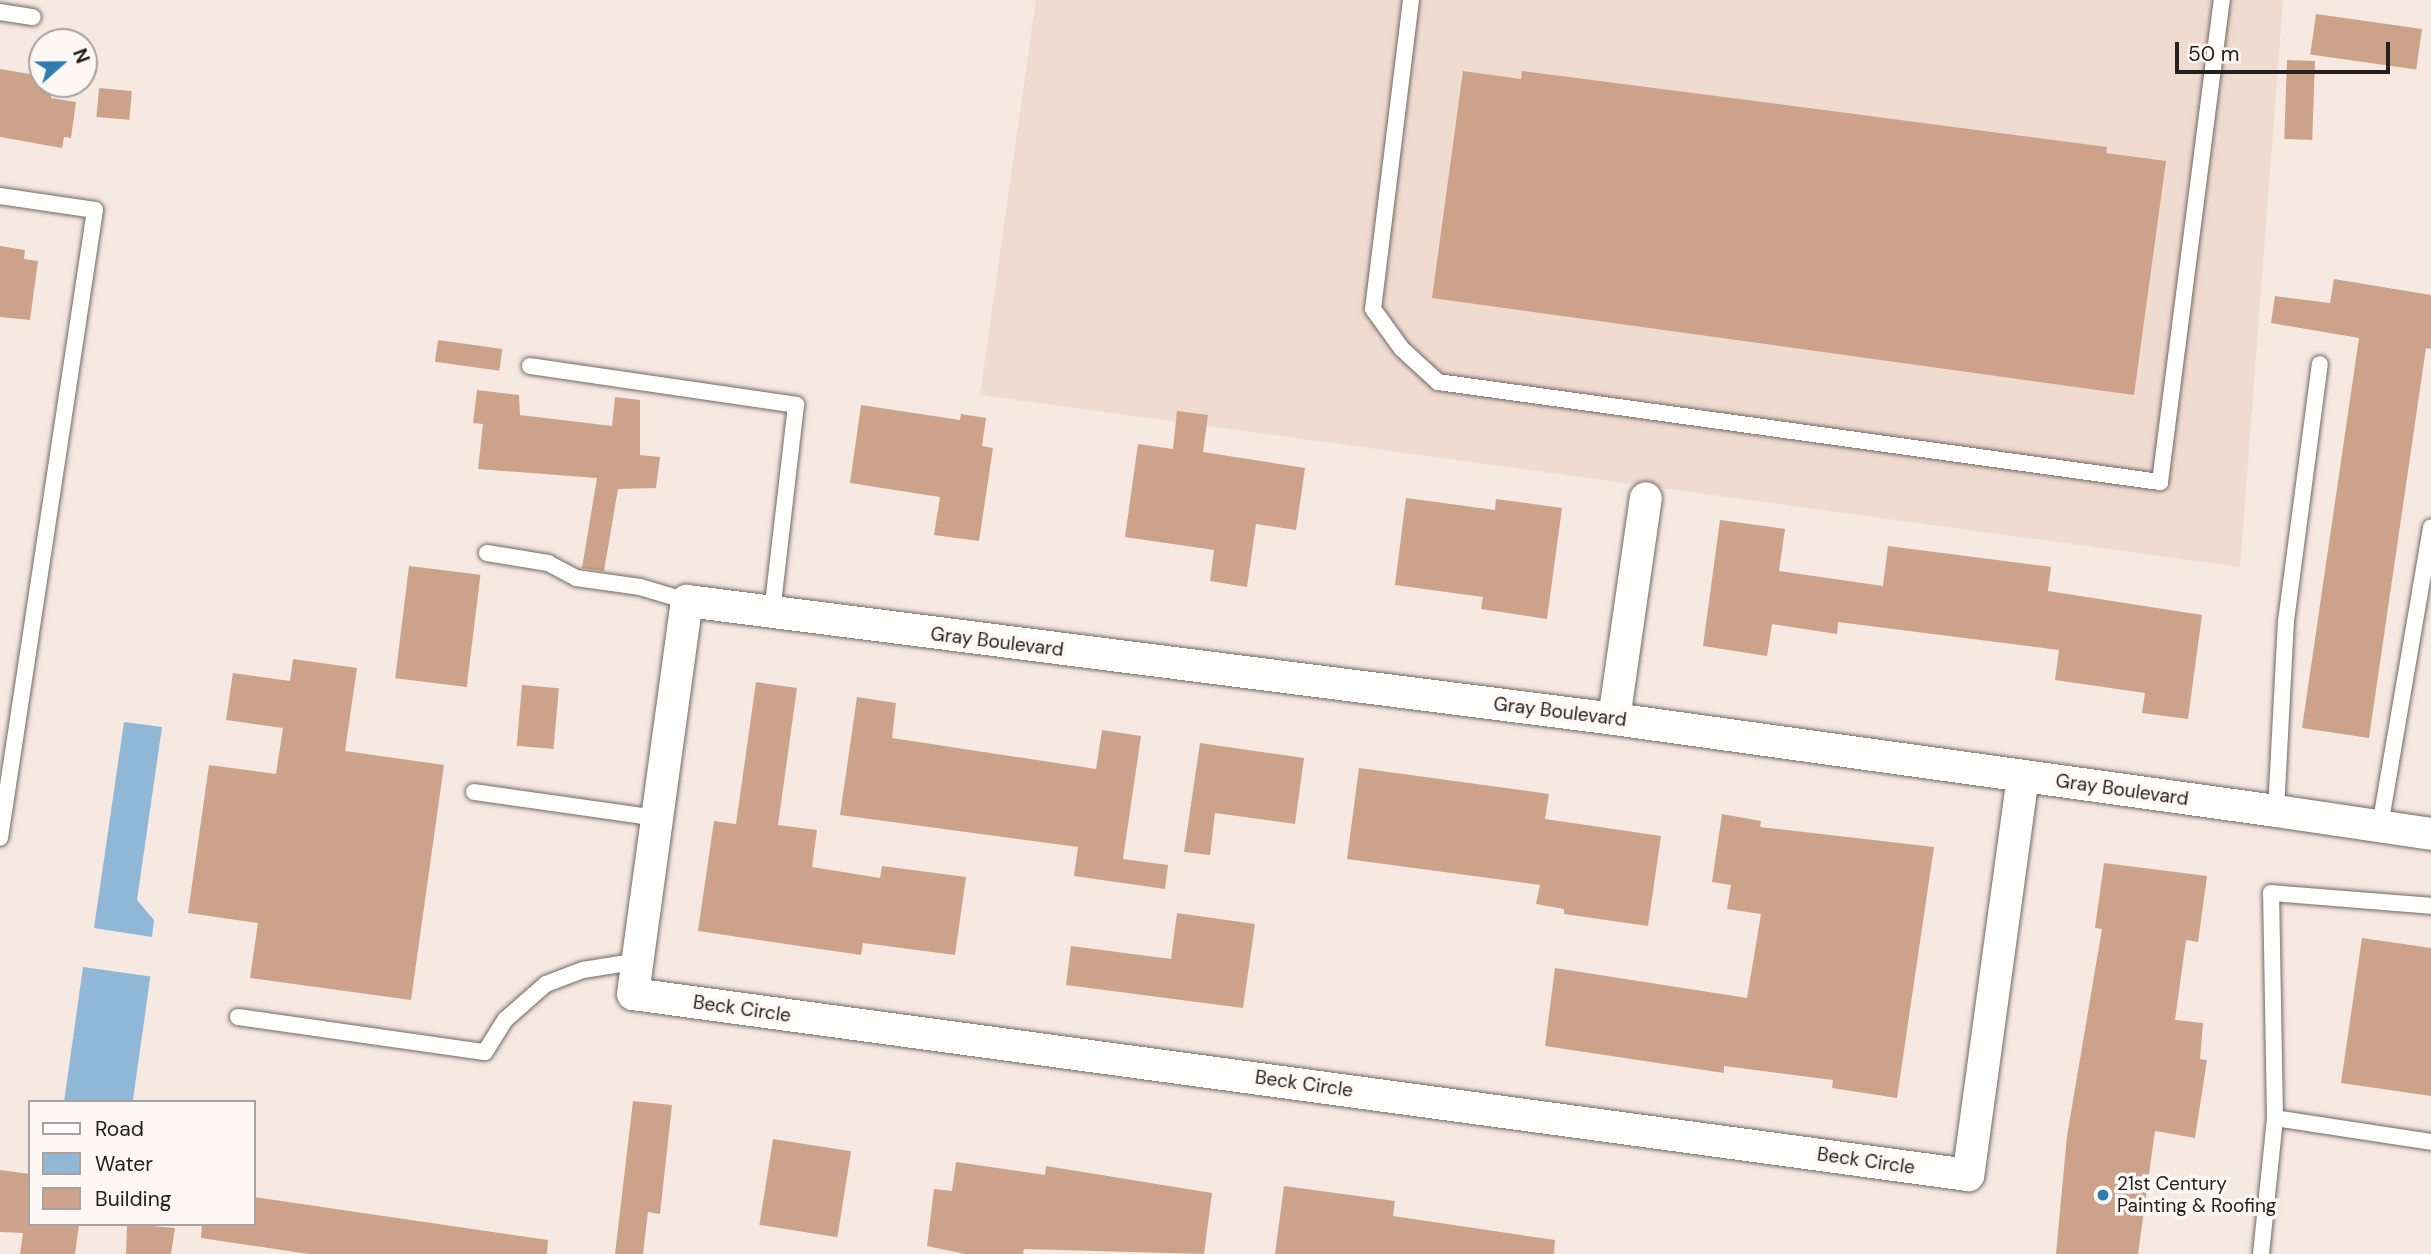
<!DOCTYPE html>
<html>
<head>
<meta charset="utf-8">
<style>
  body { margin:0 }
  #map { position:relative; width:2431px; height:1254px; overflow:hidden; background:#f6e9e2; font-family:"DM Sans",sans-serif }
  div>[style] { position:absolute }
  .built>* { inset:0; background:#f0dbd1 }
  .water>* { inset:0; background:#90b8d6; transform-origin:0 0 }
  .building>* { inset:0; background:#cda28a; transform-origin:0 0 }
  .roads { filter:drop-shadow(0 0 2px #736862) drop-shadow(0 0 2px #736862) }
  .service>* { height:16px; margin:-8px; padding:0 8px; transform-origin:8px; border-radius:8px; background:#fff }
  .minor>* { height:32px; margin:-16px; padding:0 16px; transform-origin:16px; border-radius:16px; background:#fff }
  .dots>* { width:19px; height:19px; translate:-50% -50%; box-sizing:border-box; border:4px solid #fdf8f5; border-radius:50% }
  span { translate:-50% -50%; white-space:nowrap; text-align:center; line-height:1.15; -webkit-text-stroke:7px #fdf8f5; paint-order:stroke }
  .street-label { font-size:19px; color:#25201d }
  .poi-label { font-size:19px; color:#25201d }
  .left { translate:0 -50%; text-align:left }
  .legend { position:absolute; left:28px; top:1100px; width:228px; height:126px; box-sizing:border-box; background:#fdf8f5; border:2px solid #a7a29f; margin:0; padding:9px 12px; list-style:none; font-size:21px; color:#25201d }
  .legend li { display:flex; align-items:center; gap:14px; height:35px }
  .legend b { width:35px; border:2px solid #a7a29f }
  .north { position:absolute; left:28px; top:28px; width:70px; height:70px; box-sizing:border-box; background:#fdf8f5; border:2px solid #a7a29f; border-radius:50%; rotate:69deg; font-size:19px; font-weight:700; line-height:28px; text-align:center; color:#25201d }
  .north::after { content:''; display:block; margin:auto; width:24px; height:32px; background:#2f7daf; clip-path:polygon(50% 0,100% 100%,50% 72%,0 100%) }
  .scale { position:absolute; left:2175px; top:42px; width:215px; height:32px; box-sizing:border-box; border:4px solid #25201d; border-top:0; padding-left:9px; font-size:21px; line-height:24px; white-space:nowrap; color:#25201d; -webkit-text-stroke:5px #fdf8f5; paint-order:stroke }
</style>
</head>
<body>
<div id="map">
  <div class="built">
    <div style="clip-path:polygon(1036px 0,2283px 0,2240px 567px,980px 395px)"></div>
  </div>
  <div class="water">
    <div style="clip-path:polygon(124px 722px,162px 727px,137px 900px,154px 920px,152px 937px,94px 928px)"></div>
    <div style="left:83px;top:967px;width:68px;height:136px;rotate:8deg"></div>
  </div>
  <div class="building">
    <div style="left:2316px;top:14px;width:107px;height:41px;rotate:8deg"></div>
    <div style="left:2287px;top:60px;width:28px;height:79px;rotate:2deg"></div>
    <div style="clip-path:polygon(0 69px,42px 76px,42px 84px,53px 84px,51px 98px,76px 102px,71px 138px,64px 137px,62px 148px,0 137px)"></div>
    <div style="clip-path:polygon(1463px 71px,1521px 79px,1522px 71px,1755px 101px,2107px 147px,2106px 153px,2166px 161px,2134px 395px,1432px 298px)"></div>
    <div style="left:99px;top:88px;width:33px;height:29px;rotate:5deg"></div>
    <div style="clip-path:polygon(0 246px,25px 250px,24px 259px,38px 261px,30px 320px,0 317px)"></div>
    <div style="clip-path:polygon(2334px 279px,2431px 295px,2431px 349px,2426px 348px,2369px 738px,2302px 728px,2359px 338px,2271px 323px,2275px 296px,2330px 303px)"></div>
    <div style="left:438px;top:340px;width:65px;height:22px;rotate:8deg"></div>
    <div style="clip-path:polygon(477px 390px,519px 395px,520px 415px,612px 426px,615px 397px,640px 400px,640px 455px,660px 457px,656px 488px,618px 489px,604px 571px,582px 568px,597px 478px,478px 469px,483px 424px,473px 423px)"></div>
    <div style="clip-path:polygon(861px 405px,960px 420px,961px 414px,986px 418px,982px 446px,993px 448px,979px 541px,934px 535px,940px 497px,850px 483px)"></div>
    <div style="clip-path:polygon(1177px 411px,1208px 415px,1203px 452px,1305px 468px,1296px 530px,1256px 524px,1247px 587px,1210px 581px,1214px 550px,1125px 537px,1138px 444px,1173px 449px)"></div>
    <div style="clip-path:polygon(1406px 498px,1495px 510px,1496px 499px,1562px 508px,1547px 619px,1481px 609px,1483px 597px,1395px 585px)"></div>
    <div style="clip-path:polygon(1720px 520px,1785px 529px,1779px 571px,1883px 586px,1888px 546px,2051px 567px,2048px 591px,2202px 615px,2188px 719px,2142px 713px,2145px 693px,2055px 680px,2059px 650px,1838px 622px,1837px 634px,1772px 624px,1767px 656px,1703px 646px)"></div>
    <div style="left:409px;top:566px;width:72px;height:113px;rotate:7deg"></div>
    <div style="clip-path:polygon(293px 659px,357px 668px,345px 751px,444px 765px,411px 1000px,250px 978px,258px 923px,188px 913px,209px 765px,276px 774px,283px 728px,226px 720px,233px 673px,290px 681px)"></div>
    <div style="clip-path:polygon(756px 682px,797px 688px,778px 825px,817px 830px,812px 867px,880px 878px,882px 866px,966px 877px,955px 955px,863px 943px,861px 955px,698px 931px,714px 821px,736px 824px)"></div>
    <div style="left:522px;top:685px;width:37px;height:61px;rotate:5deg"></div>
    <div style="clip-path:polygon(857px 697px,896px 703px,892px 738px,1096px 769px,1102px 730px,1141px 736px,1123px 859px,1168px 865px,1165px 889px,1074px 876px,1078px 847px,840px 815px)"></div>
    <div style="clip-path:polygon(1200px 743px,1304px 758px,1295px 824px,1215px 813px,1210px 855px,1184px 852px)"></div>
    <div style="clip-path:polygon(1359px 768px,1549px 794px,1545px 819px,1661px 836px,1648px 926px,1564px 914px,1564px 909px,1536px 904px,1540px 885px,1347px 859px)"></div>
    <div style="clip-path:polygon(1722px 814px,1761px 821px,1760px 827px,1934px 847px,1897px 1098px,1832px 1088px,1833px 1080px,1724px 1066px,1724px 1073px,1545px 1046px,1555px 968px,1747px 998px,1761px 914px,1727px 909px,1731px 885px,1712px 882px)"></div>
    <div style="clip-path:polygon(2104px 863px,2207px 876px,2198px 942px,2186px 940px,2175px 1020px,2203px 1023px,2200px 1059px,2207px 1060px,2195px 1138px,2155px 1131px,2138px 1254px,2056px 1254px,2067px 1136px,2102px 929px,2095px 928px)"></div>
    <div style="clip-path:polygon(1177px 913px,1255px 924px,1243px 1008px,1066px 985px,1071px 946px,1171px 959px)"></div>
    <div style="clip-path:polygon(2362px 938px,2431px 948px,2431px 1096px,2341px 1083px)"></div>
    <div style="clip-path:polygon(633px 1101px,672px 1105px,660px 1214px,648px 1212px,643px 1254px,615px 1254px)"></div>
    <div style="left:773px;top:1139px;width:79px;height:87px;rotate:9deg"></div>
    <div style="clip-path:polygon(956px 1162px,1045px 1175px,1046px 1166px,1212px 1193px,1204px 1254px,1024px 1249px,1023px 1254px,965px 1254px,927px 1246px,934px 1189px,952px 1191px)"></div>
    <div style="clip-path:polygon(0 1170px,30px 1174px,30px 1224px,79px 1224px,75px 1254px,20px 1254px,23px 1233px,0 1232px)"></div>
    <div style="clip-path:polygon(1284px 1186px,1395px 1201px,1393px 1216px,1555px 1240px,1554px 1254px,1275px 1254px)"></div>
    <div style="clip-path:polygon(254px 1197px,548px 1240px,547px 1254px,309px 1254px,201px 1238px,202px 1224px,254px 1224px)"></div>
    <div style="clip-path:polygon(127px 1224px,175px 1228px,171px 1254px,126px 1254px)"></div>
  </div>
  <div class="roads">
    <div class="service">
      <div style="left:1411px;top:0;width:311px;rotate:97deg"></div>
      <div style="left:1373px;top:309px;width:49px;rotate:54.1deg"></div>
      <div style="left:1402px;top:349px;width:49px;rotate:42.5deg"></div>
      <div style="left:1438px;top:382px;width:729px;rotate:7.89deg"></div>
      <div style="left:2160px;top:482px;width:486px;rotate:-82.7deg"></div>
      <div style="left:0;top:12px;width:33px;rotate:9deg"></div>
      <div style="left:0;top:196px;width:96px;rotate:8.4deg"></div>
      <div style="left:95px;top:210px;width:635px;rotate:98.6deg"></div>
      <div style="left:530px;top:366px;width:269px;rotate:8.3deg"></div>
      <div style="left:796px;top:405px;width:210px;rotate:96.6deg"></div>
      <div style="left:487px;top:553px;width:62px;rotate:9.3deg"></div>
      <div style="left:548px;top:563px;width:32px;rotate:28deg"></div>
      <div style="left:576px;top:578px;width:65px;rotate:8deg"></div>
      <div style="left:640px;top:587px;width:49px;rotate:16.6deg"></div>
      <div style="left:474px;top:792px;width:185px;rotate:8.1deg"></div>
      <div style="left:2276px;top:811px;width:190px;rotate:-87deg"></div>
      <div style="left:2286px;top:621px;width:259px;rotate:-82.5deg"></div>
      <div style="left:2380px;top:826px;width:303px;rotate:-80.3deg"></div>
      <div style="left:238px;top:1017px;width:249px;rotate:8.1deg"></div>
      <div style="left:485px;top:1052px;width:39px;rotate:-58deg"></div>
      <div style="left:506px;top:1019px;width:53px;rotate:-41.2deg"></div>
      <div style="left:546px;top:984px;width:40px;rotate:-21deg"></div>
      <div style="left:583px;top:970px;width:57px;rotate:-9.1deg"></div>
      <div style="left:2275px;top:1118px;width:225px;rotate:-91deg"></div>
      <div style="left:2271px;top:893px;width:161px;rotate:4.6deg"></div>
      <div style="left:2261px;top:1254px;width:137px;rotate:-84.1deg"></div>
      <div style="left:2275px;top:1118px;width:158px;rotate:8.7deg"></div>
    </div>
    <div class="minor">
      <div style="left:1614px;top:719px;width:223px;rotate:-81.8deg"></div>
      <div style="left:2023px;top:776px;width:403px;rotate:97.8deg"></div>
      <div style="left:1968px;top:1175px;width:1347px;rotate:-172.28deg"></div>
      <div style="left:633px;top:994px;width:397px;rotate:-82.2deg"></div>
      <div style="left:687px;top:601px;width:934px;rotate:7.25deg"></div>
      <div style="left:1614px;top:719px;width:668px;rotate:7.91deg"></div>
      <div style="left:2276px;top:811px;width:157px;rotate:8.4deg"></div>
    </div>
  </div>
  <div class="dots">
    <div style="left:2103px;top:1195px;background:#2f7daf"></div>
  </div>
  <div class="street-label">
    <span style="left:997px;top:642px;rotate:7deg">Gray Boulevard</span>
    <span style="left:1560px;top:712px;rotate:7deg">Gray Boulevard</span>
    <span style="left:2122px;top:790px;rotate:8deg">Gray Boulevard</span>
    <span style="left:742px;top:1009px;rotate:8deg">Beck Circle</span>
    <span style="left:1304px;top:1084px;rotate:8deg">Beck Circle</span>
    <span style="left:1866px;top:1161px;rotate:8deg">Beck Circle</span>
  </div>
  <div class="poi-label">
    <span class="left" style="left:2117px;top:1195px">21st Century<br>Painting &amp; Roofing</span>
  </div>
  <ul class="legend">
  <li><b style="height:9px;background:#fff"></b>Road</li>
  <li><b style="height:19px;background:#90b8d6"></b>Water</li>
  <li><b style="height:19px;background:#cda28a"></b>Building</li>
  </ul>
  <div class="north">N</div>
  <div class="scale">50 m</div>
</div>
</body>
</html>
